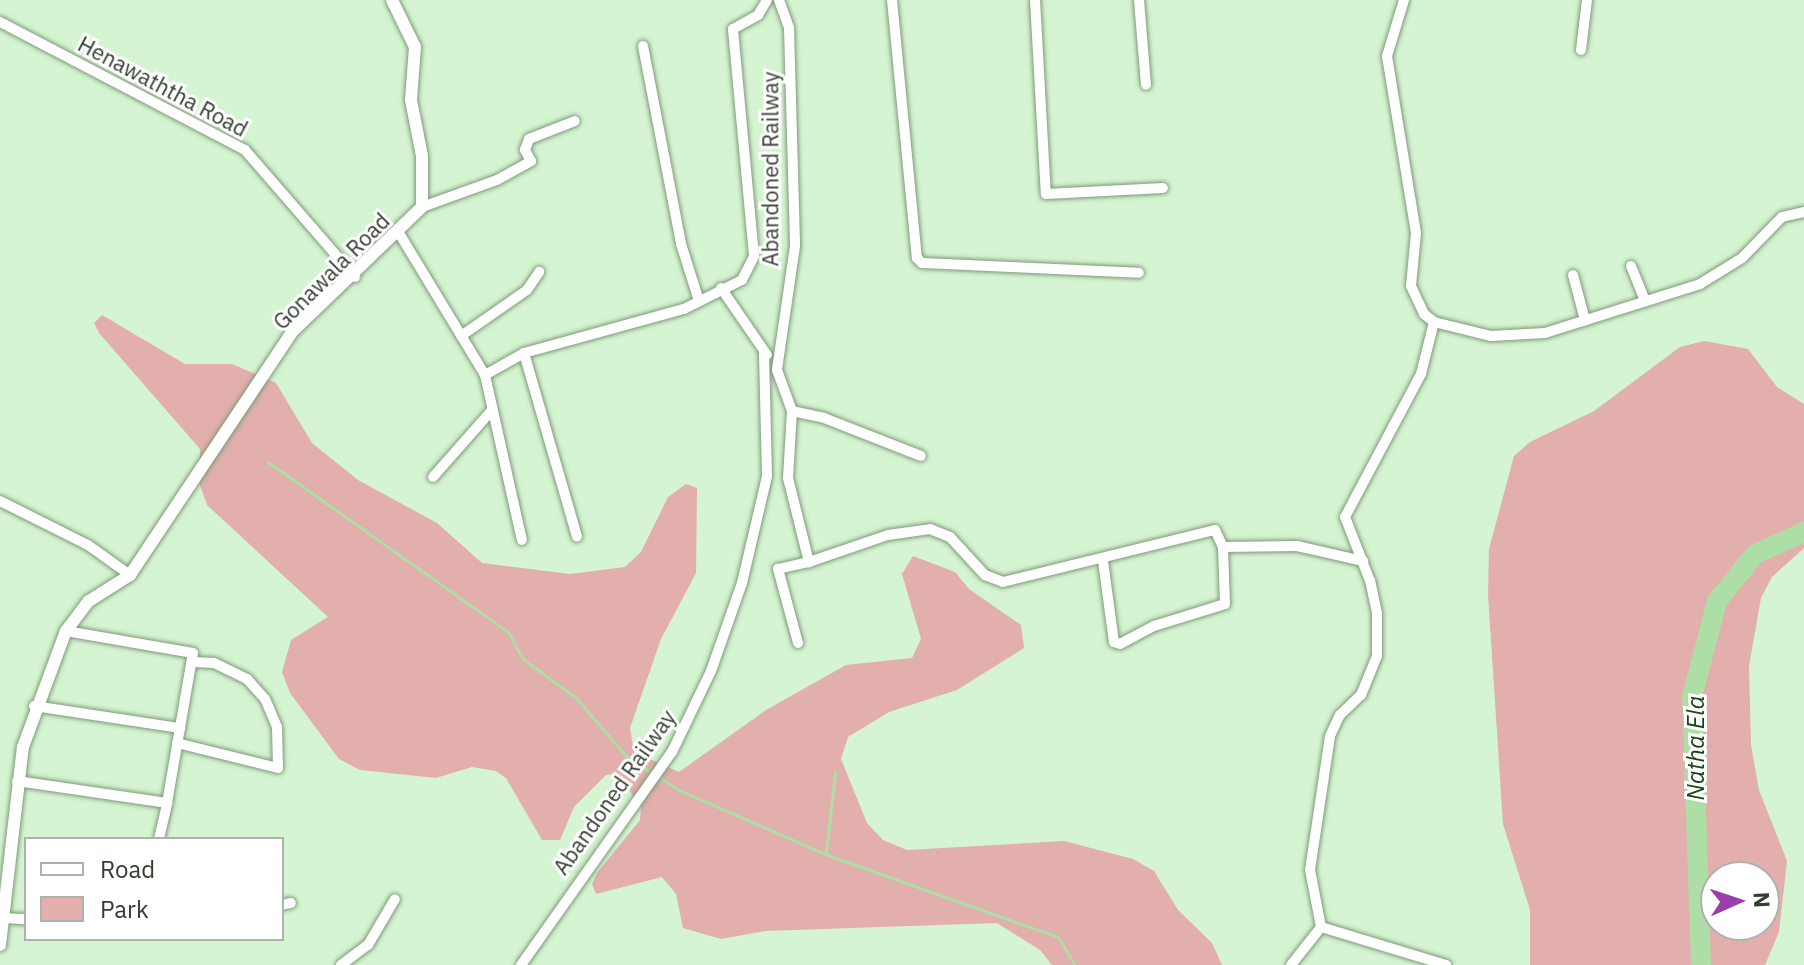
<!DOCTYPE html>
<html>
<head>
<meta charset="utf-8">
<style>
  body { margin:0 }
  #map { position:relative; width:1804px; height:965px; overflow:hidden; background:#d5f4d1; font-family:"IBM Plex Sans",sans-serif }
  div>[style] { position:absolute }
  .green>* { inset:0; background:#e2afac }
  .stream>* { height:3px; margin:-1.5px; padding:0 1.5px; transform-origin:1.5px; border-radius:1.5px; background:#addea5 }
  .river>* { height:20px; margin:-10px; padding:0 10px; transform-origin:10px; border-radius:10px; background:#addea5 }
  .roads { filter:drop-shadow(0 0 2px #7e9a79) drop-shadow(0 0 2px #7e9a79) }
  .minor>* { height:10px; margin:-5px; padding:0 5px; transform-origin:5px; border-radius:5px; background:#fff }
  .tertiary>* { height:12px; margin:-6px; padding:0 6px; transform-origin:6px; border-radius:6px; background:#fff }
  span { translate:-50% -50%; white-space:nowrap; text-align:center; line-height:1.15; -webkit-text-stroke:6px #fff; paint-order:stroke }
  .street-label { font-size:22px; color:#323e30 }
  .water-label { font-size:24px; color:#174610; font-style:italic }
  .legend { position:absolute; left:24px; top:837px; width:260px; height:104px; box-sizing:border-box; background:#fff; border:2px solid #adb2ac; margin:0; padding:10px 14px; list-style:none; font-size:24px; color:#323e30 }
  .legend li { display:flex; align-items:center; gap:16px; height:40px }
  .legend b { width:40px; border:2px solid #adb2ac }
  .north { position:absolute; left:1700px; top:861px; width:80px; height:80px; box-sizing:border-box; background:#fff; border:2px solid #adb2ac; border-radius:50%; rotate:87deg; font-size:22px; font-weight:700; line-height:32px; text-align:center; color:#323e30 }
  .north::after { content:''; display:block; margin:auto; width:28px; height:36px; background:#9a3faa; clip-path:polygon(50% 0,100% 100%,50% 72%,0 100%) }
</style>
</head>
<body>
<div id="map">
  <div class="green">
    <div style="clip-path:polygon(102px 315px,185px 364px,232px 364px,276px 383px,312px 443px,358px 480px,437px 523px,482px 563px,570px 574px,625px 567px,641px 552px,668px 497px,686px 484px,697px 488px,696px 573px,661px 639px,630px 728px,634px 752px,679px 772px,766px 710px,846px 665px,912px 658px,921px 639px,902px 574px,913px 556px,955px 572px,969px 589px,1021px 625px,1024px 648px,957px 690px,889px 712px,848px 737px,841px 759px,867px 823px,883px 840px,907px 850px,1064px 841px,1133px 859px,1154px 871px,1178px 910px,1212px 943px,1222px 965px,1052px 965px,1040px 950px,997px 923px,765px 931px,721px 939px,683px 928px,676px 894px,662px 877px,596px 894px,592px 884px,597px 873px,640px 820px,641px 807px,617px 773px,606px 775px,574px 807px,560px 840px,542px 840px,506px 778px,496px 771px,472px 767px,436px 778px,360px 770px,339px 759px,290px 693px,282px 672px,291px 640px,328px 617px,207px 505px,200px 485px,200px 449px,99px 333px,94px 323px)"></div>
    <div style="clip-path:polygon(evenodd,1704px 341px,1748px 349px,1777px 387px,1804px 404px,1804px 548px,1772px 577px,1761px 598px,1749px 666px,1751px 745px,1759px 790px,1787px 861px,1779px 932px,1765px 965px,1530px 965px,1530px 910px,1503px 824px,1488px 595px,1489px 549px,1514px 456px,1530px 442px,1594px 411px,1680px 347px,1704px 341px,1716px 877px,1764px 877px,1764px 925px,1716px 925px,1716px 877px)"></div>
  </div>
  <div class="stream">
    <div style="left:268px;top:462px;width:294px;rotate:35.3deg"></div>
    <div style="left:508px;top:632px;width:31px;rotate:61deg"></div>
    <div style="left:523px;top:659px;width:66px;rotate:36.3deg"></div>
    <div style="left:576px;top:698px;width:79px;rotate:49.1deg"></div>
    <div style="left:628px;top:758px;width:60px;rotate:32.1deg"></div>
    <div style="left:679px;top:790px;width:159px;rotate:23.7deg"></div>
    <div style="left:825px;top:854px;width:247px;rotate:19.6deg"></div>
    <div style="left:1058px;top:937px;width:33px;rotate:59deg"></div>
    <div style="left:826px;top:852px;width:80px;rotate:-83.5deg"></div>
  </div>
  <div class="river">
    <div style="left:1701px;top:965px;width:268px;rotate:-91.9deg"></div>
    <div style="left:1692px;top:697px;width:99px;rotate:-75.4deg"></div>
    <div style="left:1717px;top:601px;width:60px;rotate:-51deg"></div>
    <div style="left:1755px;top:554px;width:54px;rotate:-24.2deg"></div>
  </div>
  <div class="roads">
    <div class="minor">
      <div style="left:779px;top:0;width:30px;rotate:70deg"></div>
      <div style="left:789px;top:28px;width:218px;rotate:88.4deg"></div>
      <div style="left:795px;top:246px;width:125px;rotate:98.3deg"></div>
      <div style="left:777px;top:370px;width:44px;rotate:69.9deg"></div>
      <div style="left:792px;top:411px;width:67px;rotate:93.4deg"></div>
      <div style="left:788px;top:478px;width:87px;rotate:76deg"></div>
      <div style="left:809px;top:562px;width:83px;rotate:-18.9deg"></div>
      <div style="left:888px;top:535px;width:42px;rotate:-8.1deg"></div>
      <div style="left:930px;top:529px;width:22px;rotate:22deg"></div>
      <div style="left:950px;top:537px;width:52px;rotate:47.4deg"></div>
      <div style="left:985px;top:575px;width:19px;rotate:21deg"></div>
      <div style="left:1003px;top:582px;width:218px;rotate:-13.8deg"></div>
      <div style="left:1215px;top:530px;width:19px;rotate:65deg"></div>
      <div style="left:1223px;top:547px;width:74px;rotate:-0.8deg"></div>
      <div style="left:1297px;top:546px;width:68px;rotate:12.8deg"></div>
      <div style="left:892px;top:0;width:259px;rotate:84.5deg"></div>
      <div style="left:917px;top:258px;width:7px;rotate:45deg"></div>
      <div style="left:922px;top:263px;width:217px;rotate:2.6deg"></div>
      <div style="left:1035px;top:0;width:194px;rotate:86.8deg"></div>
      <div style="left:1046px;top:194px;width:117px;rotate:-2.9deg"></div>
      <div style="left:1139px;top:0;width:85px;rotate:85.3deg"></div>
      <div style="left:1404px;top:0;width:59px;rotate:106.9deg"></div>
      <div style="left:1387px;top:56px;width:179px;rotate:80.7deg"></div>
      <div style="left:1416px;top:233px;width:53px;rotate:95.4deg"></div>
      <div style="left:1411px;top:286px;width:31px;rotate:65deg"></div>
      <div style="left:1424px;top:314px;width:13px;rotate:39deg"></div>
      <div style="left:1434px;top:322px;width:59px;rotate:13.8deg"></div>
      <div style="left:1491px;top:336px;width:54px;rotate:-3.2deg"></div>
      <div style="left:1545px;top:333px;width:163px;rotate:-17.5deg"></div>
      <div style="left:1700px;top:284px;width:49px;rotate:-31.8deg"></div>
      <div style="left:1742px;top:258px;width:57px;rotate:-45.7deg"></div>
      <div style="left:1782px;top:217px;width:23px;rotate:-13deg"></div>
      <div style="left:0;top:22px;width:276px;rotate:27.6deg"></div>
      <div style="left:245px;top:150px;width:168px;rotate:49.1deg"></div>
      <div style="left:643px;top:46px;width:202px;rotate:79.1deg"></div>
      <div style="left:681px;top:244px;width:57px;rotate:72.5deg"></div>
      <div style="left:1581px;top:50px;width:50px;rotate:-83.2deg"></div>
      <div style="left:422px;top:207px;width:80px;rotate:-19.8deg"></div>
      <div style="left:497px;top:180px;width:39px;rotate:-29deg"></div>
      <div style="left:531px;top:161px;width:13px;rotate:-119deg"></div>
      <div style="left:525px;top:150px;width:12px;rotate:-70deg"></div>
      <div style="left:529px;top:139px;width:49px;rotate:-21.4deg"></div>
      <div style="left:399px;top:233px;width:166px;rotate:58.8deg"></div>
      <div style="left:485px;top:375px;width:45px;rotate:-29.4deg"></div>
      <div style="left:524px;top:353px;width:166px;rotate:-15.4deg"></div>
      <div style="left:684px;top:309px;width:65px;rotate:-26.6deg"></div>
      <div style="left:742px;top:280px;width:27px;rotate:-63deg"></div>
      <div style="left:754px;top:256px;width:228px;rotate:-95.3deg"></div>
      <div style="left:733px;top:29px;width:29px;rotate:-29deg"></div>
      <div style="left:758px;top:15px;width:17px;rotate:-59deg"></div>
      <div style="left:1631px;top:266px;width:38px;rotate:68deg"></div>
      <div style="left:1573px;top:275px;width:47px;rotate:75.1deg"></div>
      <div style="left:721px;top:288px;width:81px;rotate:55.5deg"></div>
      <div style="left:461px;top:336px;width:80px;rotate:-34.9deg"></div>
      <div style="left:527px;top:290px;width:22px;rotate:-56deg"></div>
      <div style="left:524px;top:353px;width:191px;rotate:73.9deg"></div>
      <div style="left:485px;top:375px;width:169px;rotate:77.4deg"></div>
      <div style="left:792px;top:411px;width:33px;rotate:12deg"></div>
      <div style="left:824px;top:418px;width:104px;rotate:21.4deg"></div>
      <div style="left:433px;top:477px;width:89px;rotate:-48.6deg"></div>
      <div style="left:0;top:501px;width:98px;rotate:26.6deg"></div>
      <div style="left:88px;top:545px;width:52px;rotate:35.5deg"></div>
      <div style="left:1103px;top:561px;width:82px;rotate:82.3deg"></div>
      <div style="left:1114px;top:642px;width:6px;rotate:18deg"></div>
      <div style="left:1120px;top:644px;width:38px;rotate:-28deg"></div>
      <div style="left:1154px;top:626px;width:74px;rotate:-17.2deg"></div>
      <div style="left:1225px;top:604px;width:57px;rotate:-92deg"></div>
      <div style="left:798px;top:643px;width:77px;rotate:-105.1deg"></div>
      <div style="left:778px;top:569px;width:32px;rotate:-13deg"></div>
      <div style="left:34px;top:706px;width:148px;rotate:8.6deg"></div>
      <div style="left:177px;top:743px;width:104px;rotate:13.9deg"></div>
      <div style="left:278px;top:768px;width:41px;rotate:-91.4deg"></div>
      <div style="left:277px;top:727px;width:30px;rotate:-113deg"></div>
      <div style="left:265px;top:699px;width:27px;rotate:-132deg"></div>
      <div style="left:247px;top:679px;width:37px;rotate:-154deg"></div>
      <div style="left:214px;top:663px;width:20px;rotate:-177deg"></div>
      <div style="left:17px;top:781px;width:152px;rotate:8.3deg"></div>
      <div style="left:167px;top:803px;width:152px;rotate:-80.2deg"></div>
      <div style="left:193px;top:653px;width:129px;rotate:-170.2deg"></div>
      <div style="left:159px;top:839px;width:37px;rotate:-77deg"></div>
      <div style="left:282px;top:905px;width:9px;rotate:-13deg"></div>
      <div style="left:4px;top:918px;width:22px;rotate:3deg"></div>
      <div style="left:1321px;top:927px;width:131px;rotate:16.9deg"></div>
      <div style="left:341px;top:965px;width:34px;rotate:-37deg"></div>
      <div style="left:368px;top:945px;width:53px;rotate:-59.6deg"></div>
      <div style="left:521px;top:965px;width:261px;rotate:-54.7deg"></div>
      <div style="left:672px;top:752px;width:90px;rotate:-64.3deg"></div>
      <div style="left:711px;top:671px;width:93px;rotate:-70.6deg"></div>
      <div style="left:742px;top:583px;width:110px;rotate:-76.8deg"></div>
      <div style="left:767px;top:476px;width:124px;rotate:-91.4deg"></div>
      <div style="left:1291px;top:965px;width:48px;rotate:-51.7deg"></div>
      <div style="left:1321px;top:927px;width:58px;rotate:-100.9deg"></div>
      <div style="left:1310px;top:870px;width:135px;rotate:-81.5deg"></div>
      <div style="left:1330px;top:736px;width:23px;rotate:-65deg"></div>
      <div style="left:1340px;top:715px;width:29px;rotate:-44deg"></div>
      <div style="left:1361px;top:695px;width:42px;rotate:-67.7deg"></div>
      <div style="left:1377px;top:656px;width:43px;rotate:-90deg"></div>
      <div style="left:1377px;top:613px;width:33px;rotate:-102deg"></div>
      <div style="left:1370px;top:581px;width:69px;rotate:-111.3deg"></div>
      <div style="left:1345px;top:517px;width:162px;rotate:-62deg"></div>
      <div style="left:1421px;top:374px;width:54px;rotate:-76deg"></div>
    </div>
    <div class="tertiary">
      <div style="left:0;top:945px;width:199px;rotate:-83.4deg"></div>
      <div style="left:23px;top:747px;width:124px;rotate:-69.7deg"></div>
      <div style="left:66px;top:631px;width:38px;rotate:-53deg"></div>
      <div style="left:89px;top:601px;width:49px;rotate:-32.4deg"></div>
      <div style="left:130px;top:575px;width:292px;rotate:-56.3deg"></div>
      <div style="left:292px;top:332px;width:180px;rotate:-43.9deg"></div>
      <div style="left:422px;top:207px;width:51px;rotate:-90deg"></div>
      <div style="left:422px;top:156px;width:57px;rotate:-101.1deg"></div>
      <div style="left:411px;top:100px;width:53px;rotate:-85.7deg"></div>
      <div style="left:415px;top:47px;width:52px;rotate:-116.1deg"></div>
    </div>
  </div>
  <div class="street-label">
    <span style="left:163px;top:86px;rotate:28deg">Henawaththa Road</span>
    <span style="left:770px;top:169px;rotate:-90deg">Abandoned Railway</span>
    <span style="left:331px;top:271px;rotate:-45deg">Gonawala Road</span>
    <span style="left:614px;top:792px;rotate:-55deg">Abandoned Railway</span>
  </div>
  <div class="water-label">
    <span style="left:1696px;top:748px;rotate:-90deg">Natha Ela</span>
  </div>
  <ul class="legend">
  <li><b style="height:10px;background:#fff"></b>Road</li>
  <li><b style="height:22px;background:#e2afac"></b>Park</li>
  </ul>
  <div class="north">N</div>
</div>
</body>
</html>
